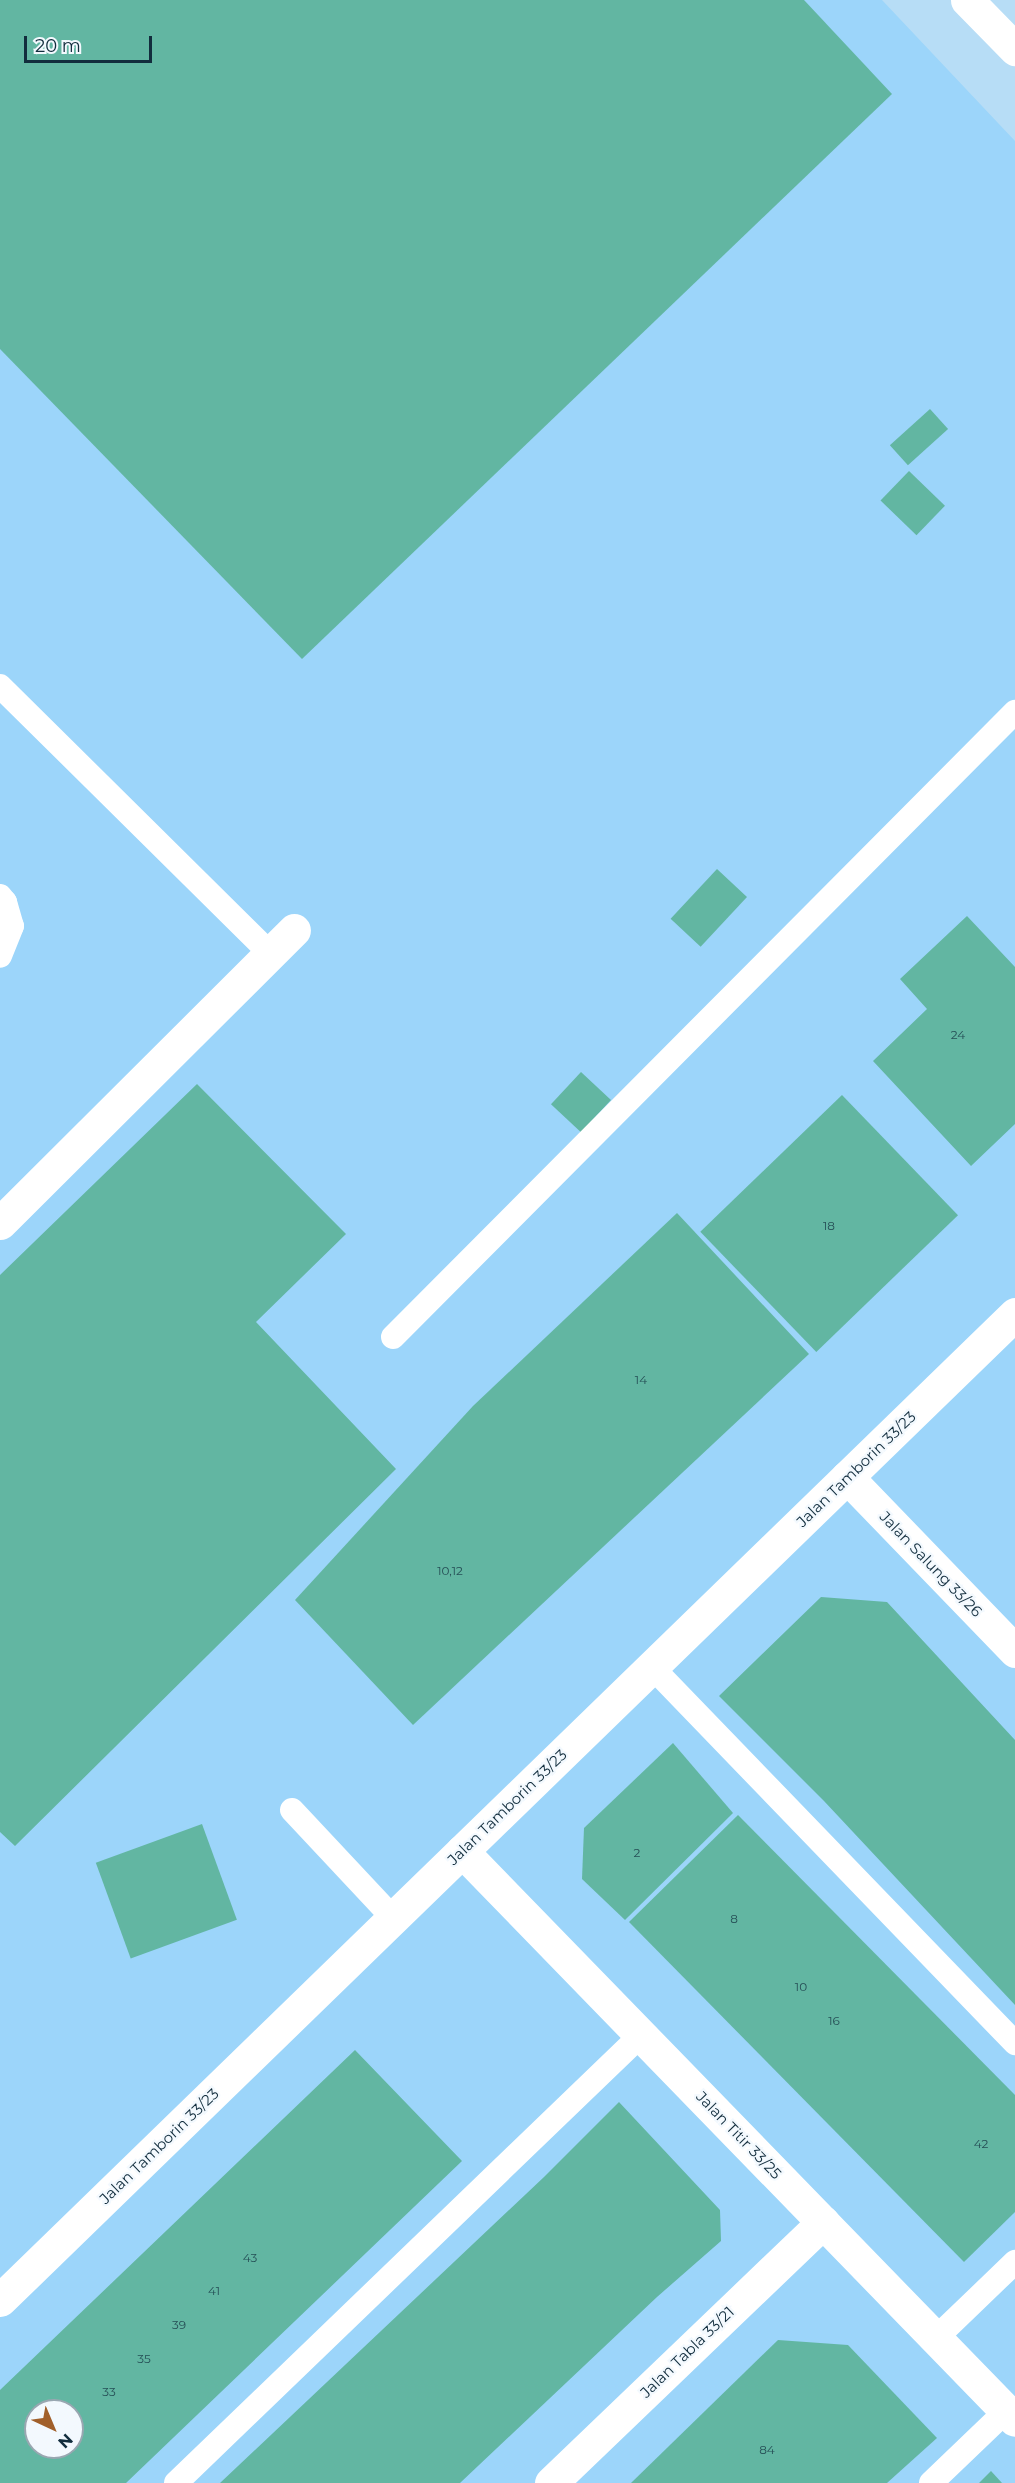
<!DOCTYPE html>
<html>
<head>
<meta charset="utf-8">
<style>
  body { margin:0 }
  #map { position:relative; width:1015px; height:2483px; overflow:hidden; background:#b7ddf6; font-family:Montserrat,sans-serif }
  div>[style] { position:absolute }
  .built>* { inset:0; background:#9cd5fa }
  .building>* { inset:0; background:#62b6a2; transform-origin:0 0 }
  .lane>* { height:24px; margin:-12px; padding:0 12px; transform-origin:12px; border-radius:12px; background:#fff }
  .street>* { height:33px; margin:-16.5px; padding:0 16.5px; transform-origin:16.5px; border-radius:16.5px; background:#fff }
  .secondary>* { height:33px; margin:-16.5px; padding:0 16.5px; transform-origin:16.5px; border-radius:16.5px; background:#fff }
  span { translate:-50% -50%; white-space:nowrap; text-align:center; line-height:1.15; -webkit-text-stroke:4.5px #f3f9fe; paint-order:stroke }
  .number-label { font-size:12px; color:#264f56 }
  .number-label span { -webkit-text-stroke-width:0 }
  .street-label { font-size:15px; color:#122d3d }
  .north { position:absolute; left:24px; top:2399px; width:60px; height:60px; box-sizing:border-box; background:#f3f9fe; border:2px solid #99a7b1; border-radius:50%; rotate:136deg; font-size:16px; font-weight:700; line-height:24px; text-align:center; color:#122d3d }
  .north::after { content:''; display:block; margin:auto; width:21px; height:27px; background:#a1602b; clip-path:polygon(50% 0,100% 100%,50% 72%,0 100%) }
  .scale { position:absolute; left:24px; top:36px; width:128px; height:27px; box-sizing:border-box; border:3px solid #122d3d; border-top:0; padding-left:8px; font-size:18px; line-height:21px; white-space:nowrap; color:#122d3d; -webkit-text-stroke:4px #f3f9fe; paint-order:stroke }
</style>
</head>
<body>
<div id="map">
  <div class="built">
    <div style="clip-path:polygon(evenodd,0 0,882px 0,1015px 141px,1015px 2483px,0 2483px,0 0,36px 2411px,72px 2411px,72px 2447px,36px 2447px,36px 2411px)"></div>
  </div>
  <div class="building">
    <div style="clip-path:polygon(0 0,804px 0,892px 94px,302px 659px,0 349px)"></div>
    <div style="left:930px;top:409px;width:27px;height:54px;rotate:48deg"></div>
    <div style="left:909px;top:471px;width:50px;height:41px;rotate:44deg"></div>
    <div style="left:717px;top:869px;width:41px;height:68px;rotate:43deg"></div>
    <div style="clip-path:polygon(967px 916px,1015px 967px,1015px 1124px,971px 1166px,873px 1061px,927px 1009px,900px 979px)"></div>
    <div style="left:581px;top:1072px;width:41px;height:44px;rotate:43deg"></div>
    <div style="clip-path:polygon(197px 1084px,346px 1234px,256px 1322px,396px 1469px,15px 1846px,0 1832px,0 1275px)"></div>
    <div style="left:842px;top:1095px;width:167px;height:197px;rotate:46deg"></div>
    <div style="clip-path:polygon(677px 1213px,809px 1354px,413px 1725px,295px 1600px,473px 1406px)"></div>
    <div style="clip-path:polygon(821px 1597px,887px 1602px,1015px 1740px,1015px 2005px,824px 1801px,719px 1696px)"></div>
    <div style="clip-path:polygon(673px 1743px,733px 1813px,625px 1920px,582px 1879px,584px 1828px)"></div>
    <div style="clip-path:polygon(738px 1815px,1015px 2095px,1015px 2212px,964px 2262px,629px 1922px)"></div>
    <div style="left:202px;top:1824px;width:102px;height:113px;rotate:70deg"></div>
    <div style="clip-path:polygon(evenodd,355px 2050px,462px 2161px,126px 2483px,0 2483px,0 2390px,355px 2050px,36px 2411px,72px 2411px,72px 2447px,36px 2447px,36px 2411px)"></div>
    <div style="clip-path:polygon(619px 2102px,720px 2210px,721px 2241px,657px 2297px,460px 2483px,220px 2483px,544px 2177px)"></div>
    <div style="clip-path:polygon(778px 2340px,848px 2345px,937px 2438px,887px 2483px,631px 2483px)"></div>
    <div style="clip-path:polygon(991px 2471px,1002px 2483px,979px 2483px)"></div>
  </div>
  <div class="lane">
    <div style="left:0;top:686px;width:380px;rotate:44.7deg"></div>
    <div style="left:0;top:896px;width:8px;rotate:50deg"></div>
    <div style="left:5px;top:902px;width:25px;rotate:74deg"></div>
    <div style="left:12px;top:926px;width:32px;rotate:112deg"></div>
    <div style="left:393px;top:1337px;width:882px;rotate:-45.14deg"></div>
    <div style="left:652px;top:1667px;width:523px;rotate:46.01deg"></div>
    <div style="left:292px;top:1810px;width:148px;rotate:46.9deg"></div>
    <div style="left:936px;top:2338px;width:110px;rotate:-43.9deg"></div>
    <div style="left:176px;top:2483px;width:646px;rotate:-43.93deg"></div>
    <div style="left:931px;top:2483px;width:104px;rotate:-43.8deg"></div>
  </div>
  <div class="street">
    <div style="left:0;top:1223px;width:415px;rotate:-44.9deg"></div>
    <div style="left:847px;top:1477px;width:242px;rotate:46deg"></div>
    <div style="left:462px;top:1851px;width:793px;rotate:45.82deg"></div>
    <div style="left:0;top:2300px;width:1415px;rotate:-44.17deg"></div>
    <div style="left:551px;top:2483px;width:377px;rotate:-43.8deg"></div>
  </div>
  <div class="secondary">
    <div style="left:967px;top:0;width:69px;rotate:45.6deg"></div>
  </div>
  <div class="number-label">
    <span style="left:958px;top:1035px">24</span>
    <span style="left:829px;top:1226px">18</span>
    <span style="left:641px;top:1380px">14</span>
    <span style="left:450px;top:1571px">10,12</span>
    <span style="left:637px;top:1853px">2</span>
    <span style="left:734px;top:1919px">8</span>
    <span style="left:801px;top:1987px">10</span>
    <span style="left:834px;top:2021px">16</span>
    <span style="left:981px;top:2144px">42</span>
    <span style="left:250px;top:2258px">43</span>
    <span style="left:214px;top:2291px">41</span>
    <span style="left:179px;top:2325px">39</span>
    <span style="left:144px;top:2359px">35</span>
    <span style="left:109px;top:2392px">33</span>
    <span style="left:767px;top:2450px">84</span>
  </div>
  <div class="street-label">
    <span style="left:856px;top:1469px;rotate:-44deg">Jalan Tamborin 33/23</span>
    <span style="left:931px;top:1564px;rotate:46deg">Jalan Salung 33/26</span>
    <span style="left:507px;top:1807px;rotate:-44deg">Jalan Tamborin 33/23</span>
    <span style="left:739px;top:2135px;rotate:46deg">Jalan Titir 33/25</span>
    <span style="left:159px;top:2146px;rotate:-44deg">Jalan Tamborin 33/23</span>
    <span style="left:687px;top:2352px;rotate:-44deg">Jalan Tabla 33/21</span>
  </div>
  <div class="north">N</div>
  <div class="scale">20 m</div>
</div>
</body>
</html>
